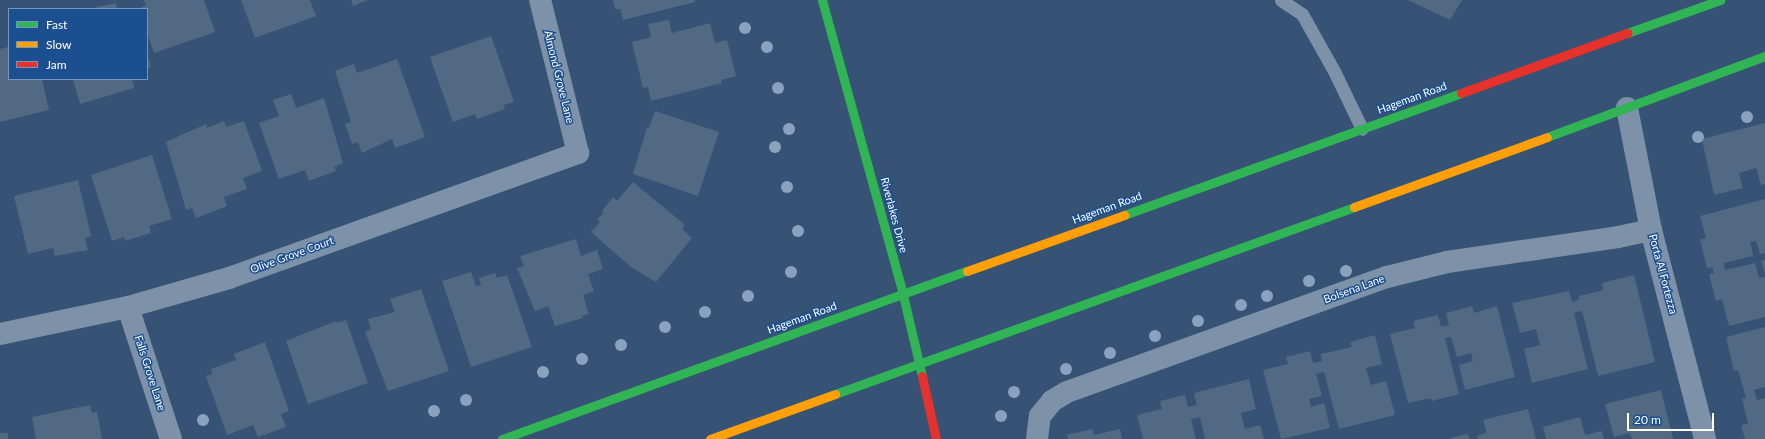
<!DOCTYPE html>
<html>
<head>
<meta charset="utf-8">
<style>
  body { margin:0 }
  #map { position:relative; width:1765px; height:439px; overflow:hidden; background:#365274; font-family:Lato,sans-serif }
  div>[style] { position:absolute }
  .building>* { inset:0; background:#526984; transform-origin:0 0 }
  .lane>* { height:13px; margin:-6.5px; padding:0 6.5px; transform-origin:6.5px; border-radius:6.5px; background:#7d92a8 }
  .street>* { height:22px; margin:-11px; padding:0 11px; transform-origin:11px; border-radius:11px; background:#7d92a8 }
  .fast>* { height:9px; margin:-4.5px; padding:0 4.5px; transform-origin:4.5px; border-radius:4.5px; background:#30b455 }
  .slow>* { height:9px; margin:-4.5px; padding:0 4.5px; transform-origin:4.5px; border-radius:4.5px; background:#ff9f0a }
  .jam>* { height:9px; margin:-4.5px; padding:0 4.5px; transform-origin:4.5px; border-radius:4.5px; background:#e5322d }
  .trees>* { width:12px; height:12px; margin:-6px; border-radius:50%; background:#8aa2be }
  span { translate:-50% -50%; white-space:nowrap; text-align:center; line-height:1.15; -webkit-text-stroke:3px #1b4f8f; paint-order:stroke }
  .street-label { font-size:11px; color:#fff }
  .legend { position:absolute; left:8px; top:8px; width:140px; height:72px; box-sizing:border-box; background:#1b4f8f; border:1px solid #7695bc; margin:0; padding:5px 7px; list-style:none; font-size:12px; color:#fff }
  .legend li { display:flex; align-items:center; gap:8px; height:20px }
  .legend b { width:20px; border:1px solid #7695bc }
  .scale { position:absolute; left:1627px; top:413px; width:87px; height:18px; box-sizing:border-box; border:2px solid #fff; border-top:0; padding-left:5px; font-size:12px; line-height:14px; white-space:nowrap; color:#fff; -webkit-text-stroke:3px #1b4f8f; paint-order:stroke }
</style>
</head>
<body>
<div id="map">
  <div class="building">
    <div style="clip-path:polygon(144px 0,204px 0,215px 32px,154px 53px,147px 33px,147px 9px,138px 9px,146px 5px)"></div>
    <div style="clip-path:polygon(241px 0,310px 0,316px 16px,255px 38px)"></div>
    <div style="clip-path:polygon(351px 0,368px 0,353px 6px)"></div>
    <div style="clip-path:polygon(613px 0,695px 0,695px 2px,623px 20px,620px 9px,615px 9px)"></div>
    <div style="clip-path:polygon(1408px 0,1462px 0,1450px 20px)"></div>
    <div style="clip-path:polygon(116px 3px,117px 9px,97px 9px,96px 7px)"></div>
    <div style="clip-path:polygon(669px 20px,672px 33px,710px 23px,715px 43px,727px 40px,736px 76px,721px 80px,722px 83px,651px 101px,648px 87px,643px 88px,632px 42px,651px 37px,648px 24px)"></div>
    <div style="clip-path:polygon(491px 36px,514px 102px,504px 105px,505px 109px,477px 119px,475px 114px,453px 122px,430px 57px)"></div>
    <div style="clip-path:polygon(8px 47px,9px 79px,42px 79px,49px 110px,0 122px,0 49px)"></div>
    <div style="clip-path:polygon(147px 53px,151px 67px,147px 68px)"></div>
    <div style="clip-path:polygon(397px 59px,425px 137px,395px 148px,392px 139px,362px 153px,358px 142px,352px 144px,345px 124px,351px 122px,335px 71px,354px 64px,357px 73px)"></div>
    <div style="clip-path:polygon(73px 79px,132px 79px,134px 88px,80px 104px)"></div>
    <div style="clip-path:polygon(291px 94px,296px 108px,324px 98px,343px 163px,334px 167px,336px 171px,309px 181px,305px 170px,279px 179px,259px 123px,279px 116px,273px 100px)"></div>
    <div style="clip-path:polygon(655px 111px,719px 132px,698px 196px,633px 174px,647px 127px,649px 128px)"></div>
    <div style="clip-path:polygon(224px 121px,226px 127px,244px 121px,262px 171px,243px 178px,247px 189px,224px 197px,227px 206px,196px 218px,192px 208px,186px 210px,166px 142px,206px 124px,207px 128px)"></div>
    <div style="clip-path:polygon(1765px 123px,1765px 184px,1761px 185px,1756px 168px,1739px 173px,1743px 188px,1714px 195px,1702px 139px)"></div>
    <div style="clip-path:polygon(152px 155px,172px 219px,149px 226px,151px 233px,125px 241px,124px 237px,112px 241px,91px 175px)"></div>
    <div style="clip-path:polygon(78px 180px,91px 236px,85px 238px,88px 250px,55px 256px,53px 248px,28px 254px,14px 196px)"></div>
    <div style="clip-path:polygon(633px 182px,685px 225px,682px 229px,692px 238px,656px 282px,631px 267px,591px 232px,600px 222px,597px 220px,604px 212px,602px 211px,613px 197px,617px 201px)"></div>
    <div style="clip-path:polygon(1765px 199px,1765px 253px,1760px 254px,1756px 241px,1750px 242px,1753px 256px,1724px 263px,1725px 270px,1755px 263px,1759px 278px,1765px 277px,1765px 317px,1729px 326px,1722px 299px,1716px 301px,1709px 274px,1714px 273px,1712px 267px,1707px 268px,1700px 240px,1706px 238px,1700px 216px)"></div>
    <div style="clip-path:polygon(576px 239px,581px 256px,597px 250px,603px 269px,588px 274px,594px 291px,583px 295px,589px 314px,582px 316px,583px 318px,555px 326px,548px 306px,535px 311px,517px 268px,524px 266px,520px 256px)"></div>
    <div style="clip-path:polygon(1765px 260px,1765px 274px,1761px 261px)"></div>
    <div style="clip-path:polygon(471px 272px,476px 286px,481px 285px,479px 278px,495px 273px,497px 278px,507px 275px,532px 347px,471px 367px,442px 281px)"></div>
    <div style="clip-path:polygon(1634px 275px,1655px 362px,1598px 376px,1582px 311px,1574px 313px,1588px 369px,1532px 383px,1524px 349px,1540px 345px,1536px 329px,1520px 333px,1512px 303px,1569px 291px,1572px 302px,1579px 300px,1579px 296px,1603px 290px,1602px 283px)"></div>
    <div style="clip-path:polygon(421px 289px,449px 371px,388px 391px,365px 332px,371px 329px,368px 319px,395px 312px,390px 299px)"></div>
    <div style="clip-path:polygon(1472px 306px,1474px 313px,1497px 306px,1515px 377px,1465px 390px,1459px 365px,1473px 361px,1471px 353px,1457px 357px,1451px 337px,1445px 338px,1459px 394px,1432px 401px,1431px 398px,1408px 403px,1390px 334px,1415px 328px,1413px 321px,1438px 315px,1441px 327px,1449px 325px,1446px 313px)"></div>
    <div style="clip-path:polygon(346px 320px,368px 383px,308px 404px,286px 341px,336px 321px,337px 323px)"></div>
    <div style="clip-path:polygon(1765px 327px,1765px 387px,1754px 390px,1757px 400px,1765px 398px,1765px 439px,1745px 439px,1741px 425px,1748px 424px,1742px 399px,1746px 398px,1738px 370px,1734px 371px,1726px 337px)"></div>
    <div style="clip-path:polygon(1375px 335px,1382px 364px,1366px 368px,1371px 385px,1386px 381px,1395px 415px,1339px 429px,1324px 372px,1316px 374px,1322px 396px,1309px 399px,1311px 407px,1324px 403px,1330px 428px,1281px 439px,1263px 370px,1288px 364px,1286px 357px,1310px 351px,1313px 363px,1322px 361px,1321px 354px,1352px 347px,1350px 342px)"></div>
    <div style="clip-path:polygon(265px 342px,289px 411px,281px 414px,286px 427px,258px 437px,253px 425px,227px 435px,206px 376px,212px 374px,211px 369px,236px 360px,234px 354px)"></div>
    <div style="clip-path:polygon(1249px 379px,1256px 409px,1241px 413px,1245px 429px,1260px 425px,1264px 439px,1205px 439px,1200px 417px,1191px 419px,1196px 439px,1143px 439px,1137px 415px,1162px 409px,1160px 401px,1185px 395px,1188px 407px,1197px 405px,1194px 393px)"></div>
    <div style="clip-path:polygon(1661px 390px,1673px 439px,1632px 439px,1630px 433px,1614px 437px,1605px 404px)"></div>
    <div style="clip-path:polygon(90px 405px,92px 413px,97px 412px,102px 439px,36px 439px,32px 417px)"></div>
    <div style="clip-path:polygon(1528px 409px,1536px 439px,1478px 439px,1477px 436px,1487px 433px,1483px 420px)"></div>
    <div style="clip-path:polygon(1580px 417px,1585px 435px,1602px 431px,1604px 439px,1546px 439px,1543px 427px)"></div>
    <div style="clip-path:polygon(1092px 429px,1094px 435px,1120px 429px,1122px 439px,1068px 439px,1067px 435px)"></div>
    <div style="left:0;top:433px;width:8px;height:6px"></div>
    <div style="clip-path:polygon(1468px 434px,1469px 439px,1451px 439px,1450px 438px)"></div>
  </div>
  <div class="lane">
    <div style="left:1281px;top:0;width:25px;rotate:34deg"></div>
    <div style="left:1302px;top:14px;width:65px;rotate:60.7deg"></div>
    <div style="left:1334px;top:71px;width:64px;rotate:64.2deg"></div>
  </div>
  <div class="street">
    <div style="left:1627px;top:108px;width:124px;rotate:78.9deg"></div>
    <div style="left:1651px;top:230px;width:216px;rotate:75.5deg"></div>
    <div style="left:128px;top:307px;width:139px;rotate:72deg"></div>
    <div style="left:0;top:334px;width:131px;rotate:-11.9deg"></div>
    <div style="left:128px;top:307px;width:105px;rotate:-16deg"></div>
    <div style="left:229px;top:278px;width:371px;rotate:-19.7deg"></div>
    <div style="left:578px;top:153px;width:158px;rotate:-103.9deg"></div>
    <div style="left:1037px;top:439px;width:23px;rotate:-83deg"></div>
    <div style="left:1040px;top:416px;width:19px;rotate:-51deg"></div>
    <div style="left:1052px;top:401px;width:17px;rotate:-31deg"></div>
    <div style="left:1067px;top:392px;width:340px;rotate:-19.8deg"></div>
    <div style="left:1387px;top:277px;width:62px;rotate:-14deg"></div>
    <div style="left:1447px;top:262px;width:173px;rotate:-8.3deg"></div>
    <div style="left:1618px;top:237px;width:34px;rotate:-12deg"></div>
  </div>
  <div class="fast">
    <div style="left:822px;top:0;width:306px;rotate:74.6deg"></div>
    <div style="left:903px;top:295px;width:83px;rotate:76.8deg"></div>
    <div style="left:1627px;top:33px;width:99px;rotate:-19.5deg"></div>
    <div style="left:1547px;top:137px;width:233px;rotate:-20.4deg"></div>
    <div style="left:1124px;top:215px;width:358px;rotate:-19.9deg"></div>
    <div style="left:835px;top:394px;width:552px;rotate:-19.81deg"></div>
    <div style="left:502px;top:439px;width:494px;rotate:-19.9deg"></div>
  </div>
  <div class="slow">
    <div style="left:1354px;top:207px;width:205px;rotate:-19.9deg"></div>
    <div style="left:967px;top:271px;width:167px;rotate:-19.6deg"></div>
    <div style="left:710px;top:439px;width:133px;rotate:-19.8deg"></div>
  </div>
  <div class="jam">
    <div style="left:1461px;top:93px;width:177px;rotate:-19.9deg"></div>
    <div style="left:922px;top:376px;width:65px;rotate:77.5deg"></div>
  </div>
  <div class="trees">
    <div style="left:745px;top:28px"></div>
    <div style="left:767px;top:47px"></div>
    <div style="left:778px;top:88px"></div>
    <div style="left:1747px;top:117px"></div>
    <div style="left:789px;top:129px"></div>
    <div style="left:1698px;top:137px"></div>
    <div style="left:775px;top:147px"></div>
    <div style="left:787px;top:187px"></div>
    <div style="left:798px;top:231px"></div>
    <div style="left:1346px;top:271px"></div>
    <div style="left:791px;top:272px"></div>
    <div style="left:1309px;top:281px"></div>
    <div style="left:748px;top:296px"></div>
    <div style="left:1267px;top:296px"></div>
    <div style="left:1241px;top:305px"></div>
    <div style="left:705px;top:312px"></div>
    <div style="left:1198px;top:321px"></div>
    <div style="left:665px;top:327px"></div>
    <div style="left:1155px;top:336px"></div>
    <div style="left:621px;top:345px"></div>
    <div style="left:1110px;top:353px"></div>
    <div style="left:582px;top:359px"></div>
    <div style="left:1066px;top:369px"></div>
    <div style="left:543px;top:372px"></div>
    <div style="left:1014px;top:392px"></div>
    <div style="left:466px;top:400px"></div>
    <div style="left:434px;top:411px"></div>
    <div style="left:1001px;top:416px"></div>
    <div style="left:203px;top:420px"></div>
  </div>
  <div class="street-label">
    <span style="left:559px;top:77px;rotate:76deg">Almond Grove Lane</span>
    <span style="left:1412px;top:98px;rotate:-20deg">Hageman Road</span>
    <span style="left:1107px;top:208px;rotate:-20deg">Hageman Road</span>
    <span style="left:894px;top:215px;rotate:75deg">Riverlakes Drive</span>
    <span style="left:292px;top:255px;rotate:-20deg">Olive Grove Court</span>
    <span style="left:1663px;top:274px;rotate:75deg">Porta Al Fortezza</span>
    <span style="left:1354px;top:289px;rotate:-20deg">Bolsena Lane</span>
    <span style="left:802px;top:318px;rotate:-20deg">Hageman Road</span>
    <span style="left:150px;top:373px;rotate:72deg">Falls Grove Lane</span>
  </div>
  <ul class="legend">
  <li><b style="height:5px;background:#30b455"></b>Fast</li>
  <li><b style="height:5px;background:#ff9f0a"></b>Slow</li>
  <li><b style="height:5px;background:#e5322d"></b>Jam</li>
  </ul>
  <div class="scale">20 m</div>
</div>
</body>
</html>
